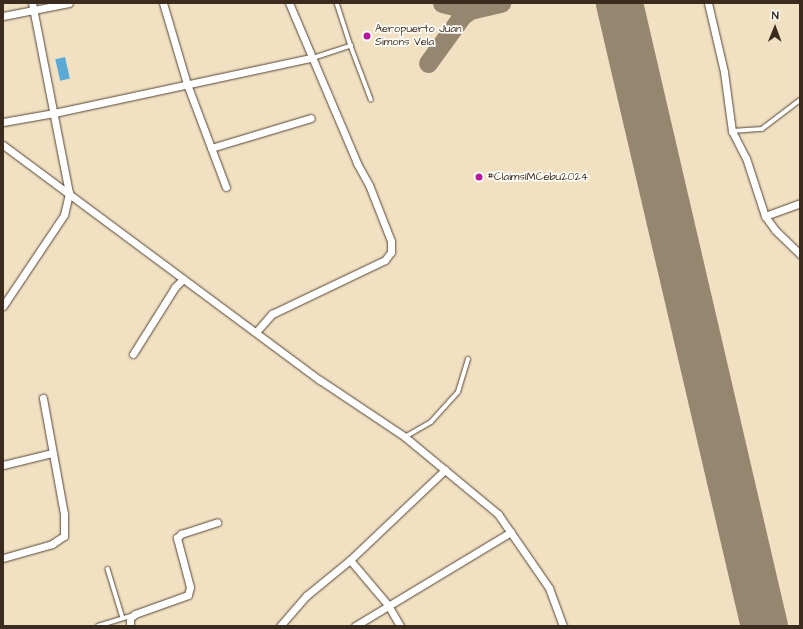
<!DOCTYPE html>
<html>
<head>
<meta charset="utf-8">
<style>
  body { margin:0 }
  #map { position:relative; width:803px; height:629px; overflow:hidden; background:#f1e1c2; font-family:"Architects Daughter",sans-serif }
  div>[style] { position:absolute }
  .water>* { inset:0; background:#5aaad5; transform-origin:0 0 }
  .taxiway>* { height:19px; margin:-9.5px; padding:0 9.5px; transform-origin:9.5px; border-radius:9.5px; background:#968670 }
  .runway>* { height:47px; margin:-23.5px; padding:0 23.5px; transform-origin:23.5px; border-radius:23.5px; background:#968670 }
  .roads { filter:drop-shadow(0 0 1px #564537) drop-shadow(0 0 1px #564537) }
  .lane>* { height:3.5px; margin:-1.75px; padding:0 1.75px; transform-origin:1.75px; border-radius:1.75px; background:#fff }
  .street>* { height:7px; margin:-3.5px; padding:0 3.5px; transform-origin:3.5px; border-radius:3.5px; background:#fff }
  .dots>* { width:11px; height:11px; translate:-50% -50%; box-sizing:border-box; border:2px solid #fdfcf7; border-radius:50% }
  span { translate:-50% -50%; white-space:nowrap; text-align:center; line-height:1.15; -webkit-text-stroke:3.5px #fdfcf7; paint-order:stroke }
  .poi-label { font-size:11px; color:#3b2a1e }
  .left { translate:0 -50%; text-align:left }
  .frame { position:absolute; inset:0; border:4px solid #3b2a1e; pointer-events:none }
  .north { position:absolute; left:755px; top:8px; width:40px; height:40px; -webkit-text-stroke:3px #fdfcf7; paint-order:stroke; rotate:1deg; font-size:11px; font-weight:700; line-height:16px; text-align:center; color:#3b2a1e }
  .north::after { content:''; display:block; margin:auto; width:14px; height:18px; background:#3b2a1e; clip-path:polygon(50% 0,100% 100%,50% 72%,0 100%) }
</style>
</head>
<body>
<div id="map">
  <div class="water">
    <div style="left:65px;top:57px;width:22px;height:10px;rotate:77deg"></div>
  </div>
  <div class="taxiway">
    <div style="left:442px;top:3px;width:29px;rotate:14deg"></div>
    <div style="left:428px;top:63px;width:58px;rotate:-54.1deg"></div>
    <div style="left:462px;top:16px;width:10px;rotate:-37deg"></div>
    <div style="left:470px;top:10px;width:32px;rotate:-13deg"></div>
  </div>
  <div class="runway">
    <div style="left:619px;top:3px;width:640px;rotate:76.9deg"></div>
  </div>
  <div class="roads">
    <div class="lane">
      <div style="left:337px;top:3px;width:45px;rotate:72deg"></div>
      <div style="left:313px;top:58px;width:40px;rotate:-18deg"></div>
      <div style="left:351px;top:46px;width:57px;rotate:69.3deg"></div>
      <div style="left:732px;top:131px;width:30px;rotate:-4deg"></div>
      <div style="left:762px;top:129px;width:48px;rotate:-37.3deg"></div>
      <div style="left:405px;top:437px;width:30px;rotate:-30deg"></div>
      <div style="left:431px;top:422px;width:40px;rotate:-48deg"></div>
      <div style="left:458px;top:392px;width:34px;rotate:-73deg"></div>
      <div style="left:108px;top:569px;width:51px;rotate:73deg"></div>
      <div style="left:98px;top:626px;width:34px;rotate:-17deg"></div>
    </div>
    <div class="street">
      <div style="left:163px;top:3px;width:84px;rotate:73.5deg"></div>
      <div style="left:187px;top:84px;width:110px;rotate:69.3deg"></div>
      <div style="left:708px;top:3px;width:71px;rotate:76.9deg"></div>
      <div style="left:724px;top:72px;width:60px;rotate:82.3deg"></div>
      <div style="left:732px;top:131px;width:30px;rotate:63deg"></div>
      <div style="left:746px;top:158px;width:61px;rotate:71.9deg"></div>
      <div style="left:765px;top:216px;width:17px;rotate:54deg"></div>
      <div style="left:775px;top:230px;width:35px;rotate:44deg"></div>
      <div style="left:3px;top:16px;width:67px;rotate:-11.1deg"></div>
      <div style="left:3px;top:122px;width:52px;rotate:-10deg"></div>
      <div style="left:54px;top:113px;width:263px;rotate:-12.1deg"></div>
      <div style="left:3px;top:145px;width:395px;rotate:36.6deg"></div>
      <div style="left:320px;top:380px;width:102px;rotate:33.8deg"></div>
      <div style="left:405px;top:437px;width:121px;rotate:39.6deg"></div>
      <div style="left:498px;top:514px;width:90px;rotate:55.4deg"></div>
      <div style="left:549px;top:588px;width:40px;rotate:69.8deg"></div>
      <div style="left:211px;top:148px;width:104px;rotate:-16.7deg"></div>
      <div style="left:765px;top:216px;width:37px;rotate:-20deg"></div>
      <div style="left:3px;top:306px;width:110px;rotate:-56.2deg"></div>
      <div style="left:64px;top:215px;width:23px;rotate:-77deg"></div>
      <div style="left:69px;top:193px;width:194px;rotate:-101deg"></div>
      <div style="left:257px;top:331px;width:23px;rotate:-49deg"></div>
      <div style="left:272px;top:314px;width:125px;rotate:-25.5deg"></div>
      <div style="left:385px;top:260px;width:10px;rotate:-53deg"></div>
      <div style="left:391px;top:252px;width:11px;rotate:-90deg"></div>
      <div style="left:391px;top:241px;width:60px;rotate:-111.4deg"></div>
      <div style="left:369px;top:185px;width:25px;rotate:-119deg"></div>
      <div style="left:357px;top:163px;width:174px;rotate:-113deg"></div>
      <div style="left:133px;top:354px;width:79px;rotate:-57.9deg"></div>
      <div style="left:175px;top:287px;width:10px;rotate:-45deg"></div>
      <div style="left:3px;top:465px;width:50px;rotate:-13.8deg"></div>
      <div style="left:3px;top:558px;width:51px;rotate:-15.9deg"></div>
      <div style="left:52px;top:544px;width:14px;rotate:-34deg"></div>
      <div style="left:64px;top:536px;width:22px;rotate:-90deg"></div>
      <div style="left:64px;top:514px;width:118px;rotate:-100.3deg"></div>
      <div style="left:350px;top:560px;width:59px;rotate:49.8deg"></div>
      <div style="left:388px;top:605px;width:24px;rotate:60deg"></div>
      <div style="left:130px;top:626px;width:8px;rotate:-90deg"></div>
      <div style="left:130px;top:618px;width:6px;rotate:-39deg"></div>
      <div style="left:135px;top:614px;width:56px;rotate:-19.7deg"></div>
      <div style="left:188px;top:595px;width:8px;rotate:-76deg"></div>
      <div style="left:190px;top:587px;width:51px;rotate:-104.9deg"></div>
      <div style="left:177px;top:538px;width:6px;rotate:-45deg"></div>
      <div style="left:181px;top:534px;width:38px;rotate:-18deg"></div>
      <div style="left:280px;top:626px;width:40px;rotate:-49deg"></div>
      <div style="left:306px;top:596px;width:57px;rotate:-39.3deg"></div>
      <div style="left:350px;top:560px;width:131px;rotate:-43.5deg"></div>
      <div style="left:355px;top:626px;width:182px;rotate:-31.1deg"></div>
    </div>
  </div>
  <div class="dots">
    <div style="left:367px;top:36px;background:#b5179e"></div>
    <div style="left:479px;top:177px;background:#b5179e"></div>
  </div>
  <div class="poi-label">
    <span class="left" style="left:375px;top:36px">Aeropuerto Juan<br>Simons Vela</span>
    <span class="left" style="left:487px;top:177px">#ClaimsIMCebu2024</span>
  </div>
  <div class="frame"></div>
  <div class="north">N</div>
</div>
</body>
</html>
